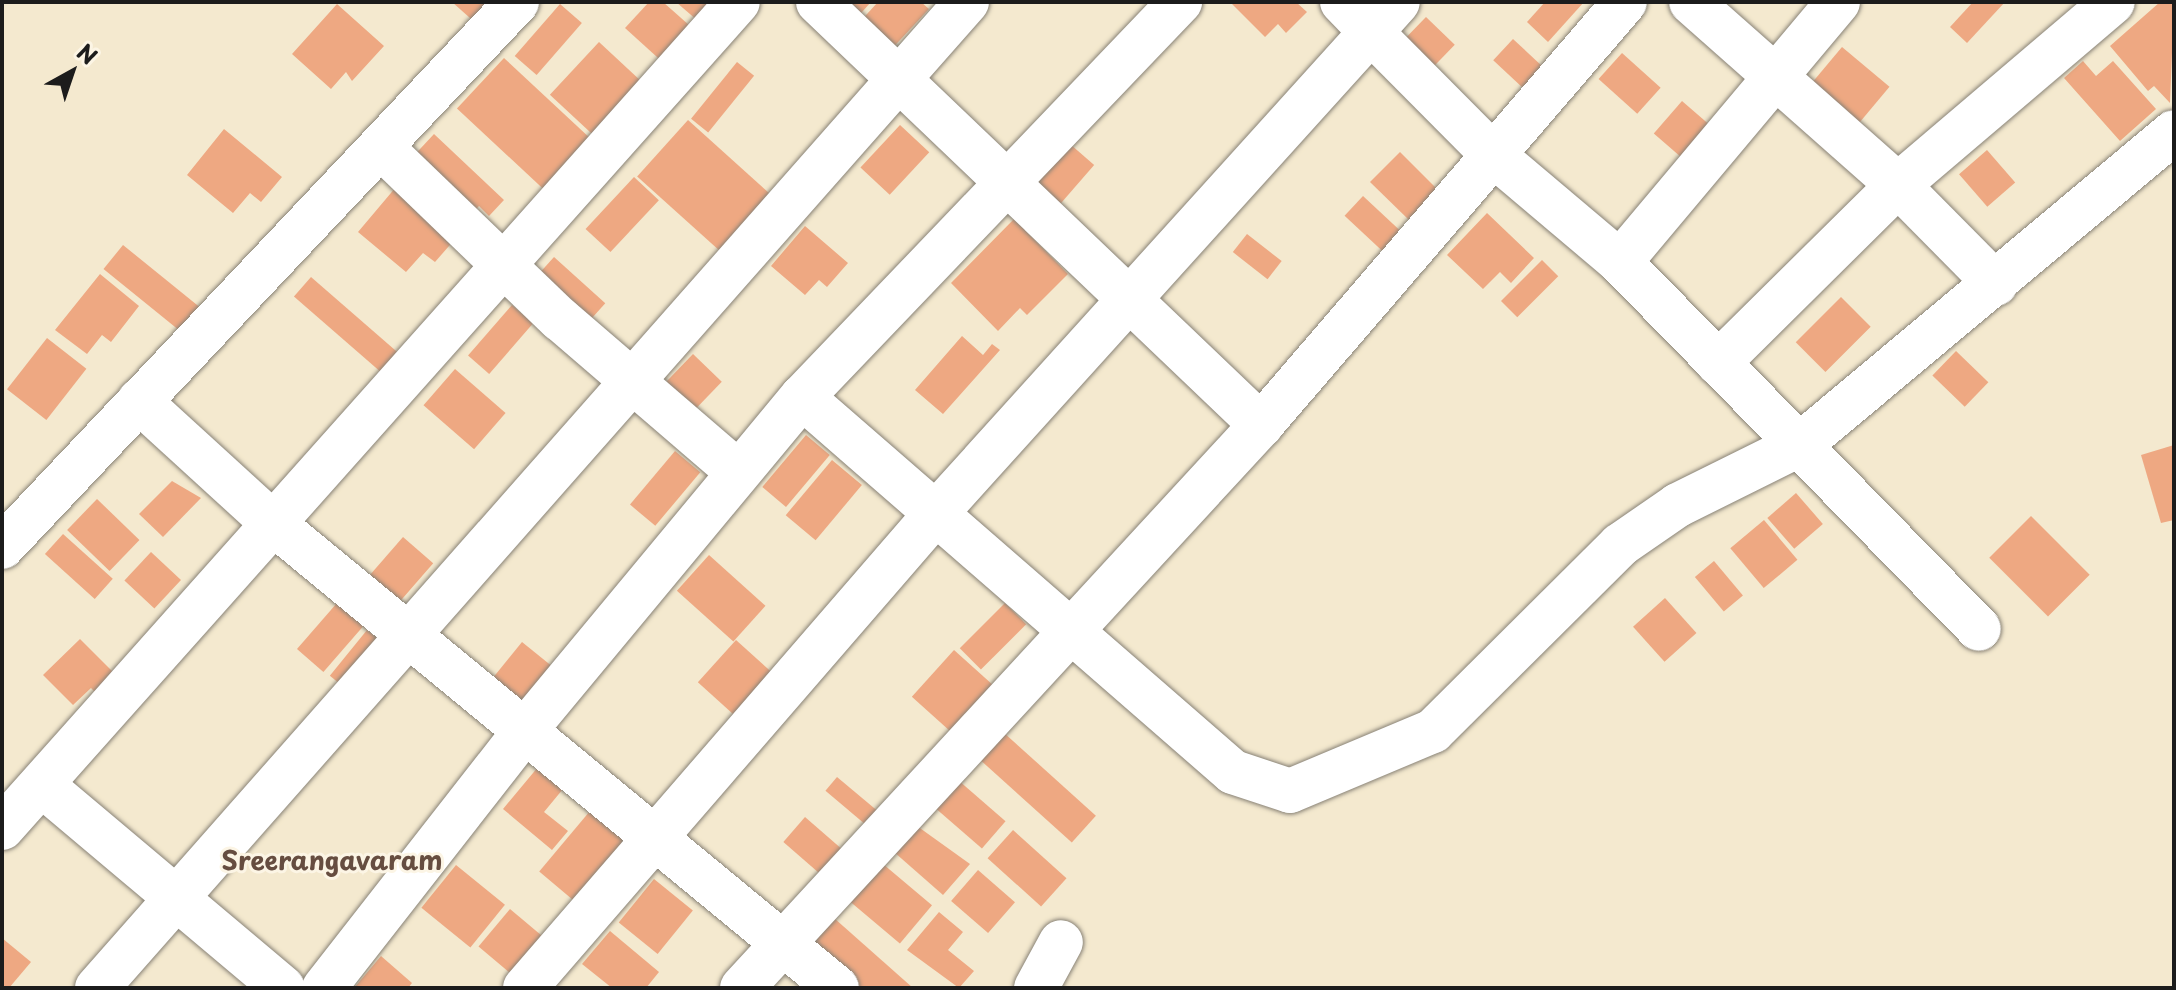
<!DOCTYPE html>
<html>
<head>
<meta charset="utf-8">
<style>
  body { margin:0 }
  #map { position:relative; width:2176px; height:990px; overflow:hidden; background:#f4e9cf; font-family:"Playpen Sans",sans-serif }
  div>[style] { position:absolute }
  .building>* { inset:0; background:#eea882; transform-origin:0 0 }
  .roads { filter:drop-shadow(0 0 2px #888276) drop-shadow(0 0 2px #888276) }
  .street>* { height:44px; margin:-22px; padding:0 22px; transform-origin:22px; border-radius:22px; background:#fff }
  span { translate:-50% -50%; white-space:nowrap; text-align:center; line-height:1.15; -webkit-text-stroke:6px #fcf5e5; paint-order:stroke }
  .quarter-label { font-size:26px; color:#664d40; font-weight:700 }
  .frame { position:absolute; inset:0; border:4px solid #1c1c1c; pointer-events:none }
  .north { position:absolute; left:32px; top:32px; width:80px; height:80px; -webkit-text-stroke:6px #fcf5e5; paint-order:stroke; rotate:40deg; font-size:22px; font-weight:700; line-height:32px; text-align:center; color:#1c1c1c }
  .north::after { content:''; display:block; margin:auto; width:28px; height:36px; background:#1c1c1c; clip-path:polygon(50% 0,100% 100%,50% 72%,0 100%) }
</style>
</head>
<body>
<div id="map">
  <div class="building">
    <div style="clip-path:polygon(452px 2px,501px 2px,479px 26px)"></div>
    <div style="clip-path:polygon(649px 2px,663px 2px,698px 33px,668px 67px,625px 28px)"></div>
    <div style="clip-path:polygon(676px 2px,710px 2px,705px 27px)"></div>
    <div style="clip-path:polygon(830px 2px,871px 2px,853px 22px)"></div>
    <div style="clip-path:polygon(878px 2px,921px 2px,929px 9px,887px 54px,856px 26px)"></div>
    <div style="clip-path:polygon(1230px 2px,1296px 2px,1307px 12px,1286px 33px,1278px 24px,1265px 37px)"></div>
    <div style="clip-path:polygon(1545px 2px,1584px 2px,1548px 42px,1527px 22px)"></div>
    <div style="clip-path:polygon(1973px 2px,2005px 2px,1967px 43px,1950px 27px)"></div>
    <div style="clip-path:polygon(2160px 2px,2174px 2px,2170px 103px,2154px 86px,2148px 91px,2110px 46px)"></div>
    <div style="clip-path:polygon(337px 4px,384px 46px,352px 81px,346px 72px,331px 89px,292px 54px)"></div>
    <div style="left:560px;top:4px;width:29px;height:69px;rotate:41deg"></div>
    <div style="left:1426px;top:17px;width:40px;height:38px;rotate:44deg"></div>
    <div style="left:1513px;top:39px;width:44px;height:29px;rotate:43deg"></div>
    <div style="left:599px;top:42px;width:57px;height:72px;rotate:43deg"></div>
    <div style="left:1842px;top:47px;width:62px;height:58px;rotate:40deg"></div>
    <div style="left:1622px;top:53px;width:52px;height:35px;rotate:42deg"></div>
    <div style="left:504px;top:58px;width:120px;height:69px;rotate:43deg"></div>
    <div style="clip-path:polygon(2083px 61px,2096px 76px,2113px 61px,2156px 109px,2120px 141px,2064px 78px)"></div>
    <div style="left:737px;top:62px;width:22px;height:73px;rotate:39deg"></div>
    <div style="left:1682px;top:101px;width:44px;height:43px;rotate:41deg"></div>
    <div style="left:688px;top:120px;width:122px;height:76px;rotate:42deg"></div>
    <div style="left:900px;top:125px;width:40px;height:58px;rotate:43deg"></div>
    <div style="clip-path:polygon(224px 129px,282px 177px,261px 202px,250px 193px,233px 213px,187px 175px)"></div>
    <div style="clip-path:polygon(434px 134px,504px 200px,489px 216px,479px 206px,467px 219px,407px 163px)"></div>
    <div style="left:1070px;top:144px;width:32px;height:54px;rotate:41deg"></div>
    <div style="left:1987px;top:150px;width:43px;height:37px;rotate:49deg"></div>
    <div style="clip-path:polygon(1400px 152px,1446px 198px,1410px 221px,1370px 182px)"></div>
    <div style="left:634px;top:177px;width:34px;height:71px;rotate:43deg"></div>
    <div style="clip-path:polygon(396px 187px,456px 238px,435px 262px,423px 253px,406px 272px,358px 232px)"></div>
    <div style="left:1363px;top:196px;width:66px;height:27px;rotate:43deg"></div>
    <div style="clip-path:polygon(1487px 213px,1534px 258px,1511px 283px,1500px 272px,1483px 289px,1447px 255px)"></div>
    <div style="clip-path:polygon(1014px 219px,1068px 274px,1027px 315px,1020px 308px,998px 331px,951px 283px)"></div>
    <div style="clip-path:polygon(805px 226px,848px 263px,827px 287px,819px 280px,805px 295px,771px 266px)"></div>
    <div style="left:1247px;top:234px;width:44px;height:23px;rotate:38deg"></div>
    <div style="left:123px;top:245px;width:112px;height:31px;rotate:39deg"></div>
    <div style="left:554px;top:257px;width:69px;height:38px;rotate:42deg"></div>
    <div style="left:1542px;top:260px;width:23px;height:58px;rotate:45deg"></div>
    <div style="clip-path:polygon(100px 274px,139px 306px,111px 342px,102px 335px,87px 354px,55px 330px)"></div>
    <div style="left:311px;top:277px;width:120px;height:26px;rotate:41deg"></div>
    <div style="left:1841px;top:297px;width:42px;height:64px;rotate:45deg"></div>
    <div style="left:512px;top:305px;width:28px;height:67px;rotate:41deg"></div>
    <div style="clip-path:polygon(962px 336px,983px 355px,992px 344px,1000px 350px,943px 414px,915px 390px)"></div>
    <div style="left:47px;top:338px;width:50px;height:65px;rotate:38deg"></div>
    <div style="left:1956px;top:351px;width:45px;height:34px;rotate:44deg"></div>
    <div style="left:693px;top:354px;width:40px;height:53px;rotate:44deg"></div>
    <div style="left:455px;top:369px;width:67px;height:48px;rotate:41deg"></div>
    <div style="left:806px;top:435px;width:31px;height:68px;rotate:40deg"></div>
    <div style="clip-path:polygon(2174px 445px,2174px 520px,2161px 523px,2141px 455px)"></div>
    <div style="left:675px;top:451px;width:33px;height:70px;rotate:40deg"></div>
    <div style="left:832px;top:460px;width:39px;height:72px;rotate:40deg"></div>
    <div style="clip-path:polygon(172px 481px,201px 498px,163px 537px,139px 514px)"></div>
    <div style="left:1796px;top:493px;width:41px;height:38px;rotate:49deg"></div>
    <div style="left:97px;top:499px;width:59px;height:43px;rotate:44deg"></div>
    <div style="left:2031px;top:516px;width:83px;height:59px;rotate:45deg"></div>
    <div style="left:1764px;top:520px;width:52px;height:44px;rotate:50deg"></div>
    <div style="left:63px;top:534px;width:67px;height:27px;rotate:42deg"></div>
    <div style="left:403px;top:537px;width:40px;height:64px;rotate:41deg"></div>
    <div style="left:151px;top:552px;width:41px;height:39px;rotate:43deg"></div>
    <div style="left:709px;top:555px;width:76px;height:48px;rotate:42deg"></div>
    <div style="left:1714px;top:561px;width:45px;height:25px;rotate:50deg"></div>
    <div style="left:1665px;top:598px;width:47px;height:43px;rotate:48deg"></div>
    <div style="left:337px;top:603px;width:35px;height:61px;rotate:41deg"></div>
    <div style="left:1005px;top:603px;width:30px;height:64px;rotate:45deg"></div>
    <div style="left:367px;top:630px;width:28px;height:59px;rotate:39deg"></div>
    <div style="clip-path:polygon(80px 639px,122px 681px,103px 700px,91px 688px,73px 705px,43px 675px)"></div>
    <div style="left:736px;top:640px;width:54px;height:57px;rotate:42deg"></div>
    <div style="left:522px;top:642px;width:51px;height:59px;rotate:39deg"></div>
    <div style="left:954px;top:650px;width:52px;height:63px;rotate:42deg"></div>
    <div style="left:1003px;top:732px;width:125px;height:36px;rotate:42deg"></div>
    <div style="clip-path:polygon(538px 767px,563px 789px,544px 812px,568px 831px,552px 850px,503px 809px)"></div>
    <div style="left:837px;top:777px;width:62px;height:18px;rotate:40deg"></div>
    <div style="left:958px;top:780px;width:63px;height:36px;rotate:41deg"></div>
    <div style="left:590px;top:811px;width:57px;height:79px;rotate:40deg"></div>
    <div style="left:805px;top:817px;width:56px;height:33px;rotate:41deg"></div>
    <div style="clip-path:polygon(917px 826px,970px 864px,943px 895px,894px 852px)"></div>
    <div style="left:1013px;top:830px;width:72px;height:38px;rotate:42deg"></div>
    <div style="left:883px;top:864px;width:64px;height:50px;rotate:40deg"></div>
    <div style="left:456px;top:865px;width:63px;height:55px;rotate:39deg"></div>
    <div style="left:978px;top:870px;width:49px;height:41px;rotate:41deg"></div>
    <div style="left:654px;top:879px;width:50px;height:56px;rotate:39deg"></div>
    <div style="left:510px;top:909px;width:56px;height:49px;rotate:40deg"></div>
    <div style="clip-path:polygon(939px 912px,963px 932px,948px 950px,974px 971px,959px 988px,907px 950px)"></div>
    <div style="clip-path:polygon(834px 918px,913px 988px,854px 988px,808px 947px)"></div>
    <div style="clip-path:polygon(610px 931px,659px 972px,646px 988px,612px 988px,582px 964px)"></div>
    <div style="clip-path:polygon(2px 938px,31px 962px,9px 988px,2px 988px)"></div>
    <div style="clip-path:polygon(381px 956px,412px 983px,408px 988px,354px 988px)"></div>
  </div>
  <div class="roads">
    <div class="street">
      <div style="left:818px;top:2px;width:613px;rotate:43.68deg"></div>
      <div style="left:1342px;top:2px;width:42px;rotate:46deg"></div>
      <div style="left:1371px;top:32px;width:40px;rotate:-48deg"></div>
      <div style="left:1691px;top:2px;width:276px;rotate:41.5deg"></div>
      <div style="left:1898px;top:185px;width:139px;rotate:45.3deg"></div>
      <div style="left:382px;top:148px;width:247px;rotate:43.9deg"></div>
      <div style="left:560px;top:319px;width:235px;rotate:40.7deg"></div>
      <div style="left:1620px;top:262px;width:339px;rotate:-50deg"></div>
      <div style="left:1718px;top:363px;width:253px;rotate:-44.7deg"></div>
      <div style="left:1898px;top:185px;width:282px;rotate:-40.4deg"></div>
      <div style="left:802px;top:397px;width:571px;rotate:41.03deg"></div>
      <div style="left:1233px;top:772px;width:60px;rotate:18.4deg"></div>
      <div style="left:1290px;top:791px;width:155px;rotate:-22.8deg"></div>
      <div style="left:1433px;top:731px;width:264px;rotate:-44.8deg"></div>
      <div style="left:1620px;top:545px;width:70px;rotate:-34.6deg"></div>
      <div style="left:1678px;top:505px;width:137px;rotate:-26.4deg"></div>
      <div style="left:1801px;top:444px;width:486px;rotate:-39.9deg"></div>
      <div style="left:139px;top:401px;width:184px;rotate:42.4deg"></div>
      <div style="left:275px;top:525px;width:728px;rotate:39.48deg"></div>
      <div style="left:2px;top:547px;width:750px;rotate:-46.62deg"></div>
      <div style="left:42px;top:785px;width:315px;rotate:40.1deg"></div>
      <div style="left:2px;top:828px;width:1106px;rotate:-48.3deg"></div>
      <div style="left:97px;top:988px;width:1315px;rotate:-48.58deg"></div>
      <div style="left:324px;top:988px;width:330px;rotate:-52deg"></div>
      <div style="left:527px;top:728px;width:430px;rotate:-50.3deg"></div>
      <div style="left:802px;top:397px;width:547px;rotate:-46.26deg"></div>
      <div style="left:525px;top:988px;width:630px;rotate:-49.12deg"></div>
      <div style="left:937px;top:512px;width:647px;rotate:-47.88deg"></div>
      <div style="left:1371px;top:32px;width:170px;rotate:45.2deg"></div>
      <div style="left:1491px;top:153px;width:169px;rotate:40.2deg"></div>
      <div style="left:1620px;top:262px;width:513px;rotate:45.63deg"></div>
      <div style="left:742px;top:988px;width:766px;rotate:-47.33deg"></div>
      <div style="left:1261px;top:425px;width:558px;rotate:-49.29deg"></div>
      <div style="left:1036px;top:988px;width:52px;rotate:-61.5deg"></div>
    </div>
  </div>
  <div class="quarter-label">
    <span style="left:332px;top:860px">Sreerangavaram</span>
  </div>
  <div class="frame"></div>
  <div class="north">N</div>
</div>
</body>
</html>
